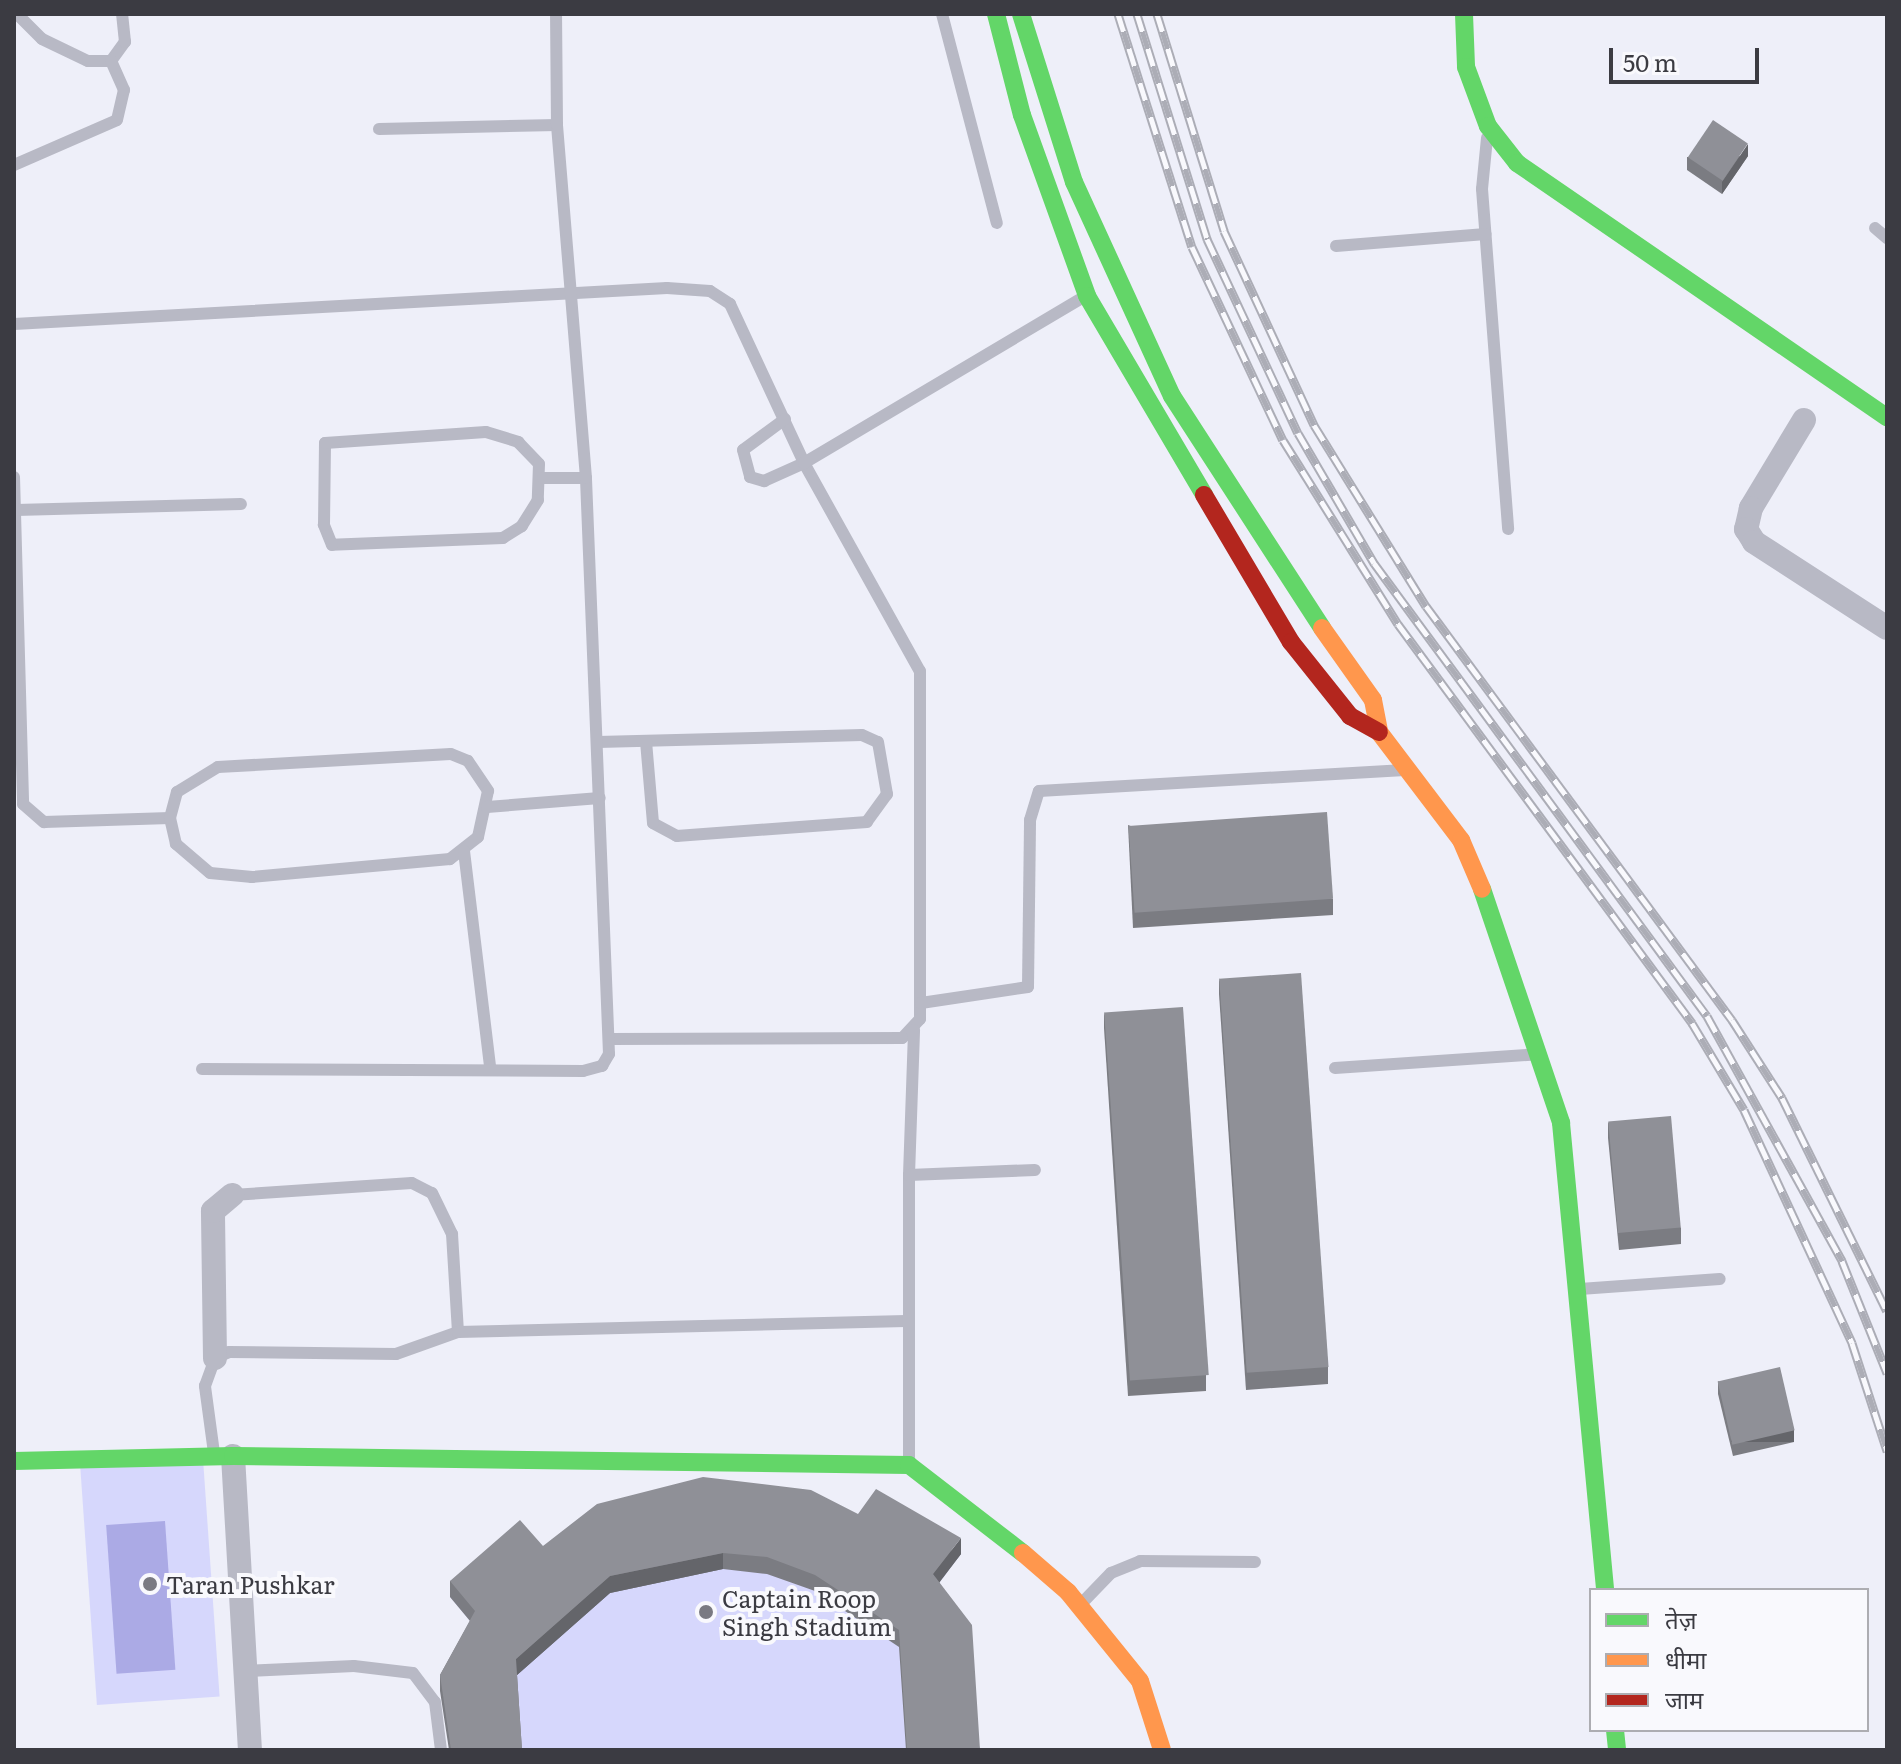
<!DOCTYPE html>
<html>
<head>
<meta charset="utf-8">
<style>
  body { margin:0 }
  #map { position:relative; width:1901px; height:1764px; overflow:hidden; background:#eeeff9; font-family:Literata,"Noto Sans Devanagari",serif }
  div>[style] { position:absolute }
  .green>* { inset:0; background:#d6d7fc; transform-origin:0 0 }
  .water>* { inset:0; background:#abaae5; transform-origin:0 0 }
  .lane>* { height:12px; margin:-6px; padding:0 6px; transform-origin:6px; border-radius:6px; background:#b8b9c5 }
  .street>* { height:24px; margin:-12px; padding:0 12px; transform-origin:12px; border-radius:12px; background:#b8b9c5 }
  .fast>* { height:18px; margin:-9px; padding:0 9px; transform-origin:9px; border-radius:9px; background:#63d668 }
  .slow>* { height:18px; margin:-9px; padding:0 9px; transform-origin:9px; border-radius:9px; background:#ff974d }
  .jam>* { height:18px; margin:-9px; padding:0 9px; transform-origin:9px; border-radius:9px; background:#b3261e }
  .rail>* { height:9px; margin-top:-4.5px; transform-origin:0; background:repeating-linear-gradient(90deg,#f9f9fd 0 18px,#acadb6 0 36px); box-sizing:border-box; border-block:2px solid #acadb6 }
  .wall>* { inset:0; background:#7b7c82 }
  .shaded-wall>* { inset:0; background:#64656a; transform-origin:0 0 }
  .building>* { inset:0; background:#8f9097; transform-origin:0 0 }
  .dots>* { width:22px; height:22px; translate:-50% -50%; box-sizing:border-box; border:4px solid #f9f9fd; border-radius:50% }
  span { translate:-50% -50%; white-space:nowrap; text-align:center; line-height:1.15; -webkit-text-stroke:8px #f9f9fd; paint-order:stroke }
  .poi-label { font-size:24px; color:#3b3b42 }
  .left { translate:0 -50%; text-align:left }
  .frame { position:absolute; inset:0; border:16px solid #3b3b42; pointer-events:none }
  .legend { position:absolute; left:1589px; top:1588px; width:280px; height:144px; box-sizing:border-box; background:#f9f9fd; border:2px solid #adadb2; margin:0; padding:10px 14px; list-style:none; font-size:24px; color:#3b3b42 }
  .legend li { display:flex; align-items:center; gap:16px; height:40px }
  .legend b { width:40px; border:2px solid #adadb2 }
  .scale { position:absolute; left:1609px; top:48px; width:150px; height:36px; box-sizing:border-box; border:4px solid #3b3b42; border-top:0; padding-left:10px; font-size:24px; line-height:28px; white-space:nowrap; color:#3b3b42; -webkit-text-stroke:6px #f9f9fd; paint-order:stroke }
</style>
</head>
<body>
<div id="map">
  <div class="green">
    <div style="left:203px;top:1459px;width:238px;height:123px;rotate:86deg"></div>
    <div style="clip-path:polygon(961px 1554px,933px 1591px,979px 1750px,449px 1750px,475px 1627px,450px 1597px,543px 1562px)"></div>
  </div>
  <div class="water">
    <div style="left:165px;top:1521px;width:149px;height:59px;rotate:86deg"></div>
  </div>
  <div class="lane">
    <div style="left:17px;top:14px;width:35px;rotate:45deg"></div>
    <div style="left:42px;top:39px;width:51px;rotate:25.6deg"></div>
    <div style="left:88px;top:61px;width:23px"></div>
    <div style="left:111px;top:61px;width:24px;rotate:-54deg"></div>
    <div style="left:125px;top:42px;width:28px;rotate:-96deg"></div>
    <div style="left:942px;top:14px;width:216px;rotate:75.3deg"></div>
    <div style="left:379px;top:129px;width:178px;rotate:-1.3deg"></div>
    <div style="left:1487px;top:138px;width:51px;rotate:95.6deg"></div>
    <div style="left:1482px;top:189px;width:341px;rotate:85.6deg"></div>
    <div style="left:14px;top:165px;width:112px;rotate:-23.6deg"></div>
    <div style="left:117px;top:120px;width:31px;rotate:-77deg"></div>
    <div style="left:124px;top:90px;width:32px;rotate:-114deg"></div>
    <div style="left:1875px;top:228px;width:16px;rotate:40deg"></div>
    <div style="left:1336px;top:246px;width:150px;rotate:-4.6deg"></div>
    <div style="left:14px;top:324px;width:654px;rotate:-3.16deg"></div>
    <div style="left:667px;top:288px;width:43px;rotate:4deg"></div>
    <div style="left:710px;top:291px;width:24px;rotate:33deg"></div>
    <div style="left:730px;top:304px;width:175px;rotate:65deg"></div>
    <div style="left:804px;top:463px;width:238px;rotate:60.9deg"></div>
    <div style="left:920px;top:671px;width:348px;rotate:90deg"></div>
    <div style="left:920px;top:1019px;width:26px;rotate:133deg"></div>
    <div style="left:902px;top:1038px;width:292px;rotate:179.8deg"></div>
    <div style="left:785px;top:419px;width:52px;rotate:143.6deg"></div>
    <div style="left:743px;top:450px;width:28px;rotate:75deg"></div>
    <div style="left:750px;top:477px;width:15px;rotate:16deg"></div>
    <div style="left:764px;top:481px;width:44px;rotate:-24.2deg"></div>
    <div style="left:804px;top:463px;width:326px;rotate:-30.7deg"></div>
    <div style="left:486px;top:432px;width:34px;rotate:17deg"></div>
    <div style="left:518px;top:442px;width:30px;rotate:46deg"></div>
    <div style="left:539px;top:464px;width:36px;rotate:92deg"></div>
    <div style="left:538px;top:500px;width:31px;rotate:122deg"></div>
    <div style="left:522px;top:526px;width:22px;rotate:148deg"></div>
    <div style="left:503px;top:538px;width:171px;rotate:177.7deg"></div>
    <div style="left:332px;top:545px;width:22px;rotate:-112deg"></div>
    <div style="left:324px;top:525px;width:82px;rotate:-89.3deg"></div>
    <div style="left:325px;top:443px;width:161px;rotate:-3.9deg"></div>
    <div style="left:14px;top:477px;width:327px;rotate:88.4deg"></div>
    <div style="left:23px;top:804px;width:28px;rotate:41deg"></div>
    <div style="left:44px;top:822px;width:126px;rotate:-1.8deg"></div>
    <div style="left:543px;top:478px;width:43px"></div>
    <div style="left:16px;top:510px;width:225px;rotate:-1.5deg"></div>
    <div style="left:598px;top:742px;width:264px;rotate:-1.5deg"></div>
    <div style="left:862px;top:735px;width:17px;rotate:24deg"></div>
    <div style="left:878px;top:742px;width:53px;rotate:80.2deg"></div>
    <div style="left:887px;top:794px;width:34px;rotate:126deg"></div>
    <div style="left:867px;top:822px;width:191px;rotate:175.8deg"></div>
    <div style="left:677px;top:836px;width:27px;rotate:-152deg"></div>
    <div style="left:653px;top:823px;width:82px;rotate:-94.9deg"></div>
    <div style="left:451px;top:754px;width:18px;rotate:22deg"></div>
    <div style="left:468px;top:761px;width:36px;rotate:56deg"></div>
    <div style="left:488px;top:791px;width:47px;rotate:102.3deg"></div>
    <div style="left:478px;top:837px;width:36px;rotate:142deg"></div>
    <div style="left:450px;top:859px;width:199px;rotate:174.8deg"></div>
    <div style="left:252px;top:877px;width:42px;rotate:-174.6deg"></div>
    <div style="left:210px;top:873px;width:45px;rotate:-139.5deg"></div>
    <div style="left:176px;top:844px;width:27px;rotate:-103deg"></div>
    <div style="left:170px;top:818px;width:27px;rotate:-75deg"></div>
    <div style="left:177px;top:792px;width:48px;rotate:-31.4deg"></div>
    <div style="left:218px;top:767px;width:233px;rotate:-3.2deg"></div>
    <div style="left:487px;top:807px;width:113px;rotate:-4.6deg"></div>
    <div style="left:464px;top:851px;width:218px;rotate:83.1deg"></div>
    <div style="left:921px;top:1003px;width:108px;rotate:-8.5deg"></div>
    <div style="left:1028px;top:987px;width:167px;rotate:-89.3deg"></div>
    <div style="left:1030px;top:820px;width:30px;rotate:-73deg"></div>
    <div style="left:1039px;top:791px;width:362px;rotate:-3.3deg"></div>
    <div style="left:1335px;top:1068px;width:203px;rotate:-3.9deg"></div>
    <div style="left:202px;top:1069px;width:381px;rotate:0.3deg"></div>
    <div style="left:583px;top:1071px;width:20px;rotate:-15deg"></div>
    <div style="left:602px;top:1066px;width:14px;rotate:-60deg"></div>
    <div style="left:609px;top:1054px;width:576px;rotate:-92.29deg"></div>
    <div style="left:586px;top:478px;width:354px;rotate:-94.7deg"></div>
    <div style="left:557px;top:125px;width:111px;rotate:-90.5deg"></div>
    <div style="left:909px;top:1175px;width:145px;rotate:-88deg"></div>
    <div style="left:232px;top:1195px;width:180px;rotate:-3.8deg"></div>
    <div style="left:412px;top:1183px;width:22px;rotate:27deg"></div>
    <div style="left:432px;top:1193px;width:46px;rotate:64deg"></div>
    <div style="left:452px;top:1234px;width:98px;rotate:86.5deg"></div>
    <div style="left:1580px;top:1289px;width:140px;rotate:-4.1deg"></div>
    <div style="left:214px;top:1453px;width:68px;rotate:-97.7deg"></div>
    <div style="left:205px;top:1386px;width:30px;rotate:-70deg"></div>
    <div style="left:215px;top:1358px;width:15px;rotate:-23deg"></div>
    <div style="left:229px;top:1352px;width:167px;rotate:0.7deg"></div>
    <div style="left:396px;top:1354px;width:66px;rotate:-19.5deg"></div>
    <div style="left:458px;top:1332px;width:448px;rotate:-1.4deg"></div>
    <div style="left:909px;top:1461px;width:286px;rotate:-90deg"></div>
    <div style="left:909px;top:1175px;width:126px;rotate:-2.3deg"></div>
    <div style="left:1082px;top:1603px;width:42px;rotate:-46deg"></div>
    <div style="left:1111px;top:1573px;width:31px;rotate:-22deg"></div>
    <div style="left:1140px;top:1561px;width:115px;rotate:0.5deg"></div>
    <div style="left:246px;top:1671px;width:108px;rotate:-2.7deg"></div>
    <div style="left:354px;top:1666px;width:59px;rotate:6.8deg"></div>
    <div style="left:413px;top:1673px;width:36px;rotate:53deg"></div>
    <div style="left:435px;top:1702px;width:48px;rotate:82.9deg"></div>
  </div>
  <div class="street">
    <div style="left:1804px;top:420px;width:103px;rotate:121.1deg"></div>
    <div style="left:1751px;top:508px;width:22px;rotate:103deg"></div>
    <div style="left:1746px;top:529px;width:15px;rotate:58deg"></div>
    <div style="left:1754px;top:542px;width:158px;rotate:32.9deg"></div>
    <div style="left:215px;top:1358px;width:147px;rotate:-90.8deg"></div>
    <div style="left:213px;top:1211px;width:25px;rotate:-40deg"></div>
    <div style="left:233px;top:1456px;width:294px;rotate:86.7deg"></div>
  </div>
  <div class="fast">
    <div style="left:996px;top:14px;width:104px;rotate:75.6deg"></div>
    <div style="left:1022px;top:115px;width:192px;rotate:70.2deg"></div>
    <div style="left:1087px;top:296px;width:231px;rotate:59.5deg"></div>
    <div style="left:1021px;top:14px;width:176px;rotate:72.5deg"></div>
    <div style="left:1074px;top:182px;width:235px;rotate:65.4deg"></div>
    <div style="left:1172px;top:396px;width:276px;rotate:57.1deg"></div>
    <div style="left:1464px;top:14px;width:53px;rotate:87.8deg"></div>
    <div style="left:1466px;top:67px;width:63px;rotate:69.6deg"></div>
    <div style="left:1488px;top:126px;width:47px;rotate:51.9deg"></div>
    <div style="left:1517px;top:163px;width:449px;rotate:34.5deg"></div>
    <div style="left:1482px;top:889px;width:247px;rotate:71.3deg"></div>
    <div style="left:1561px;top:1123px;width:469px;rotate:84.6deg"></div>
    <div style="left:14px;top:1461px;width:219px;rotate:-1.3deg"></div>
    <div style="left:233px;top:1456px;width:676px;rotate:0.76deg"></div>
    <div style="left:909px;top:1465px;width:144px;rotate:37.7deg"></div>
    <div style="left:1615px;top:1730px;width:20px;rotate:84deg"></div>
  </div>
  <div class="slow">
    <div style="left:1322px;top:628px;width:88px;rotate:54.7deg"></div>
    <div style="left:1373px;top:700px;width:33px;rotate:79deg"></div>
    <div style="left:1379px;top:732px;width:136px;rotate:52.8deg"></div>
    <div style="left:1461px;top:840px;width:53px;rotate:66.8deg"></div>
    <div style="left:1023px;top:1553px;width:60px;rotate:40.9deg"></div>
    <div style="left:1068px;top:1592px;width:114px;rotate:51deg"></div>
    <div style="left:1140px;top:1681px;width:72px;rotate:72.3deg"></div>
  </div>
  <div class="jam">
    <div style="left:1204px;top:495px;width:171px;rotate:59.4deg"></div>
    <div style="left:1291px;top:642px;width:95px;rotate:51.4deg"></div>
    <div style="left:1350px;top:716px;width:33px;rotate:29deg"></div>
  </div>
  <div class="rail">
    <div style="left:1118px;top:14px;width:244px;rotate:72.4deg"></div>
    <div style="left:1192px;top:247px;width:213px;rotate:64.8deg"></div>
    <div style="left:1283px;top:440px;width:217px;rotate:58deg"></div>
    <div style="left:1398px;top:624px;width:496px;rotate:53.6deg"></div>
    <div style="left:1692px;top:1023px;width:101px;rotate:59.1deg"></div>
    <div style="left:1744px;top:1110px;width:257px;rotate:65.1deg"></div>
    <div style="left:1852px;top:1343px;width:114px;rotate:72deg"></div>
    <div style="left:1137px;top:14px;width:236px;rotate:72.7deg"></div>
    <div style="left:1207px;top:239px;width:214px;rotate:64.9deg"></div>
    <div style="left:1298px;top:433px;width:151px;rotate:59.7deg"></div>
    <div style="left:1374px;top:563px;width:562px;rotate:53.68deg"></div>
    <div style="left:1707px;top:1016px;width:280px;rotate:61.1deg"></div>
    <div style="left:1842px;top:1261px;width:121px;rotate:68.1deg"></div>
    <div style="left:1157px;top:14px;width:227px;rotate:72.8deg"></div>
    <div style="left:1224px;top:231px;width:214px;rotate:65.1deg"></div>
    <div style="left:1314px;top:425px;width:213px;rotate:58.3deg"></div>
    <div style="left:1426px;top:606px;width:515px;rotate:53.53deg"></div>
    <div style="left:1732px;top:1020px;width:93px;rotate:57.3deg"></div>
    <div style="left:1782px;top:1098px;width:237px;rotate:63.8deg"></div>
  </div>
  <div class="wall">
    <div style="clip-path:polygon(1748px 156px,1722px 194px,1687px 170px,1687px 157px)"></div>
    <div style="clip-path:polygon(1128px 825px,1333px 899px,1333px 915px,1133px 928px)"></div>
    <div style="clip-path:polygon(1219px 978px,1328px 1367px,1328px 1384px,1246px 1390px,1219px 994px)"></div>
    <div style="clip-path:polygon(1104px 1012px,1206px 1375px,1206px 1391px,1128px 1396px,1104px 1028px)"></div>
    <div style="clip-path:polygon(1608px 1122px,1681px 1228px,1681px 1244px,1619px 1250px,1608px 1138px)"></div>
    <div style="clip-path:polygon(1718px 1381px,1794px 1442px,1733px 1456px,1718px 1394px)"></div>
    <div style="clip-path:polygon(858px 1514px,961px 1554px,939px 1582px,980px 1750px,906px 1750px,899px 1647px,815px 1591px,767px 1574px,723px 1569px,610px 1593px,517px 1675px,522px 1750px,449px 1750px,440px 1691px,440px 1675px,470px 1621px,450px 1597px,450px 1581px,543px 1546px)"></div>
  </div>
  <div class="shaded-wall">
    <div style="clip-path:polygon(1748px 144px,1748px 156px,1722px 194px,1722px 182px)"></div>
    <div style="left:1794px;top:1430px;width:12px;height:63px;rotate:90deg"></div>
    <div style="clip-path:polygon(961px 1538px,961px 1554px,933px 1591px,933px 1574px)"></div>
    <div style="clip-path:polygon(723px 1553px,723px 1569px,610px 1593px,516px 1676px,516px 1659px,610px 1576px)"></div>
  </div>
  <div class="building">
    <div style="left:1713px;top:120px;width:42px;height:45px;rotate:34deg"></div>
    <div style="left:1327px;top:812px;width:87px;height:199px;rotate:86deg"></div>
    <div style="left:1301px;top:973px;width:395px;height:82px;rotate:86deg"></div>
    <div style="left:1183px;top:1007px;width:369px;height:79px;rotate:86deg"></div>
    <div style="left:1671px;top:1116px;width:112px;height:63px;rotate:85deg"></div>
    <div style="left:1780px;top:1367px;width:65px;height:64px;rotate:77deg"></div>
    <div style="clip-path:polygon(703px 1477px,811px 1490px,858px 1514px,876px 1489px,961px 1538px,933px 1574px,972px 1625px,980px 1750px,907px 1750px,899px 1630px,815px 1575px,767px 1557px,723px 1553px,610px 1576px,516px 1659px,522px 1750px,451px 1750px,440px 1675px,475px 1611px,450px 1581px,520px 1520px,543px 1546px,597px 1504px)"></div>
  </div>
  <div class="dots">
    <div style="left:150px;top:1584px;background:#7a7a82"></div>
    <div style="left:706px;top:1612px;background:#7a7a82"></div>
  </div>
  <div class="poi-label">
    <span class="left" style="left:166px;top:1584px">Taran Pushkar</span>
    <span class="left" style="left:722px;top:1612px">Captain Roop<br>Singh Stadium</span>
  </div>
  <div class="frame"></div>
  <ul class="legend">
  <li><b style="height:10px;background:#63d668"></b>तेज़</li>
  <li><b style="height:10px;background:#ff974d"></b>धीमा</li>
  <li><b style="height:10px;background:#b3261e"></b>जाम</li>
  </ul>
  <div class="scale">50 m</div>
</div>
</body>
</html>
